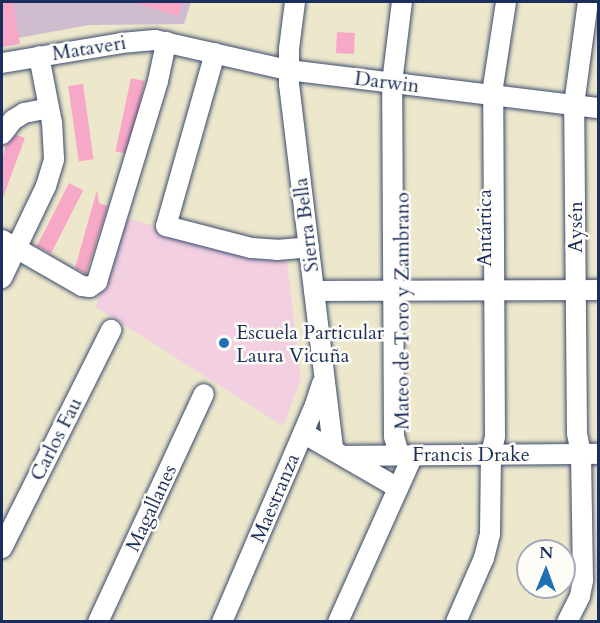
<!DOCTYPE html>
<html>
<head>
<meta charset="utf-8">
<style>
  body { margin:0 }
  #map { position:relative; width:600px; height:623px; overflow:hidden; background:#ede8cc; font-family:Cardo,serif }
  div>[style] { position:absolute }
  .built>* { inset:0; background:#f2cfe1 }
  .industrial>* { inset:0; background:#cfbdcf }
  .building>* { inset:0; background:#f8a8c7; transform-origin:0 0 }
  .roads { filter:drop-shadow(0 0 2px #3a4b6e) drop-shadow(0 0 2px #3a4b6e) }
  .minor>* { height:20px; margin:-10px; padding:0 10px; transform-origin:10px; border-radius:10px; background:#fff }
  .dots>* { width:16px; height:16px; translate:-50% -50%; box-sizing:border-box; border:3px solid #fdfcf7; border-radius:50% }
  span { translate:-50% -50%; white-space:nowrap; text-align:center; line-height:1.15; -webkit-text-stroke:5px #fdfcf7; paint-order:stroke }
  .street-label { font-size:20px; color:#1b2f5e }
  .poi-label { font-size:20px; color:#1b2f5e }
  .left { translate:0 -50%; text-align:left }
  .frame { position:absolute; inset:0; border:3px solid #1b2f5e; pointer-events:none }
  .north { position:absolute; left:516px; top:539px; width:60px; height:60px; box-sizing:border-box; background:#fdfcf7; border:2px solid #a3aaba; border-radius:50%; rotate:1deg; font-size:16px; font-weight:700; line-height:24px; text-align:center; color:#1b2f5e }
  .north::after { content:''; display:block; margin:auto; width:21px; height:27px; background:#1f6fb2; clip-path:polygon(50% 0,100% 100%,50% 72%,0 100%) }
</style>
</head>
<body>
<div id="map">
  <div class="built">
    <div style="clip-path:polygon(122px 217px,261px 256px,286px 254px,301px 379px,283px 426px,96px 307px)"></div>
  </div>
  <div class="industrial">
    <div style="clip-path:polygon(2px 2px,191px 2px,184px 24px,89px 25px,2px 41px)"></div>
  </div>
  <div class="building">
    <div style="clip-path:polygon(2px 2px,13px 2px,20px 44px,2px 47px)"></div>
    <div style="clip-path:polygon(138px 2px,183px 2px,178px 16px,138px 4px)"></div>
    <div style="left:337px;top:32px;width:18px;height:21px;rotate:3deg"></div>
    <div style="left:131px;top:78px;width:14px;height:75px;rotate:12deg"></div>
    <div style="left:83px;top:84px;width:76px;height:15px;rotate:82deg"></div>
    <div style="clip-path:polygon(16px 135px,25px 138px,2px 200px,2px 159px,6px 145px)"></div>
    <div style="left:69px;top:183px;width:16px;height:71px;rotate:27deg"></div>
    <div style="clip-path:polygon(97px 190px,99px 203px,108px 206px,86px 274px,75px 268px)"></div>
  </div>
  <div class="roads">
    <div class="minor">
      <div style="left:295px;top:2px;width:47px;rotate:97.3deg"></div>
      <div style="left:289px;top:49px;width:35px;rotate:90deg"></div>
      <div style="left:289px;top:84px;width:368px;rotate:83.1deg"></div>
      <div style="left:215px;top:53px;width:180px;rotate:105.8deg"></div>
      <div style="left:166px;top:226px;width:88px;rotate:14.5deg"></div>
      <div style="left:251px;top:248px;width:26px;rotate:4deg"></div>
      <div style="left:277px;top:250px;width:32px;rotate:-5deg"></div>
      <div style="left:2px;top:63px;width:121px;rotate:-9.5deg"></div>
      <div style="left:121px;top:43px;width:34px;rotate:-5deg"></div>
      <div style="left:155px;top:40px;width:136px;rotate:12.7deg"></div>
      <div style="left:288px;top:70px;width:312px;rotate:7deg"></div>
      <div style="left:2px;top:134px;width:18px;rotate:-52deg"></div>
      <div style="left:13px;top:120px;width:13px;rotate:-32deg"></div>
      <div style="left:24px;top:113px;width:25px;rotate:-11deg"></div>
      <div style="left:2px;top:240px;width:92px;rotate:29.9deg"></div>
      <div style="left:82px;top:286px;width:8px;rotate:7deg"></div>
      <div style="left:90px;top:287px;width:9px;rotate:-36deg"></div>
      <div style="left:97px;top:282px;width:210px;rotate:-73.1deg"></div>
      <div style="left:158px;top:81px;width:40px;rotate:-78deg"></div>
      <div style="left:2px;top:278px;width:102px;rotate:-64.4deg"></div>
      <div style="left:46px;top:186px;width:28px;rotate:-73deg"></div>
      <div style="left:54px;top:159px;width:36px;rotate:-93deg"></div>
      <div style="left:52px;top:123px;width:68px;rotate:-101deg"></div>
      <div style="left:314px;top:291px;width:284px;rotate:-0.2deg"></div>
      <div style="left:303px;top:433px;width:110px;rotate:30.1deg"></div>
      <div style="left:399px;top:454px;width:18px;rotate:-106deg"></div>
      <div style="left:394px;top:437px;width:354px;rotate:-90.3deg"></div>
      <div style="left:392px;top:83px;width:82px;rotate:-83deg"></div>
      <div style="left:344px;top:456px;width:254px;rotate:-0.5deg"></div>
      <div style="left:2px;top:548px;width:244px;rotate:-63.4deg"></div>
      <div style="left:98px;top:622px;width:251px;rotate:-65.1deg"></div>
      <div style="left:222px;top:622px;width:236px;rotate:-66.8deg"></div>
      <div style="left:315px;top:405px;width:22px;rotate:-72deg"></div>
      <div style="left:338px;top:622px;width:183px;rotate:-65.8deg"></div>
      <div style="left:456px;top:622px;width:70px;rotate:-66.4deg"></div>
      <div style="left:484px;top:558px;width:25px;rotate:-76deg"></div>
      <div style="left:490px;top:534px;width:80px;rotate:-89.3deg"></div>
      <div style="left:491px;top:454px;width:18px;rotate:-77deg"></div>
      <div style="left:495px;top:436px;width:349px;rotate:-90.3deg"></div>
      <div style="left:493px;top:87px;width:86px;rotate:-81.3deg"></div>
      <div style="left:567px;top:622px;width:29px;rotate:-63deg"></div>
      <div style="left:580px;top:596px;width:16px;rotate:-79deg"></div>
      <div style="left:583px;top:580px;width:126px;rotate:-90.9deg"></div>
      <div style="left:581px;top:454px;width:21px;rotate:-101deg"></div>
      <div style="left:577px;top:433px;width:328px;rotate:-90.5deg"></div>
      <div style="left:574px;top:105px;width:104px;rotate:-82.3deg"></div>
    </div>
  </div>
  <div class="dots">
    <div style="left:224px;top:343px;background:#1f6fb2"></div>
  </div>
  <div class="street-label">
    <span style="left:89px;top:48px;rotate:-9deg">Mataveri</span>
    <span style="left:387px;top:82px;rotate:7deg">Darwin</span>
    <span style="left:306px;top:225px;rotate:-97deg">Sierra Bella</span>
    <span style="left:575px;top:227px;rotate:-90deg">Aysén</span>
    <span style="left:484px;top:228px;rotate:-90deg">Antártica</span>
    <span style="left:402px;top:311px;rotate:-90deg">Mateo de Toro y Zambrano</span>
    <span style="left:56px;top:439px;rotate:-63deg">Carlos Fau</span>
    <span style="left:471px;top:454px">Francis Drake</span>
    <span style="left:275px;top:498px;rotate:-67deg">Maestranza</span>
    <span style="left:151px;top:508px;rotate:-65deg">Magallanes</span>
  </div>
  <div class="poi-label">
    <span class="left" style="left:236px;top:344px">Escuela Particular<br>Laura Vicuña</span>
  </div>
  <div class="frame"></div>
  <div class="north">N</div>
</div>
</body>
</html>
